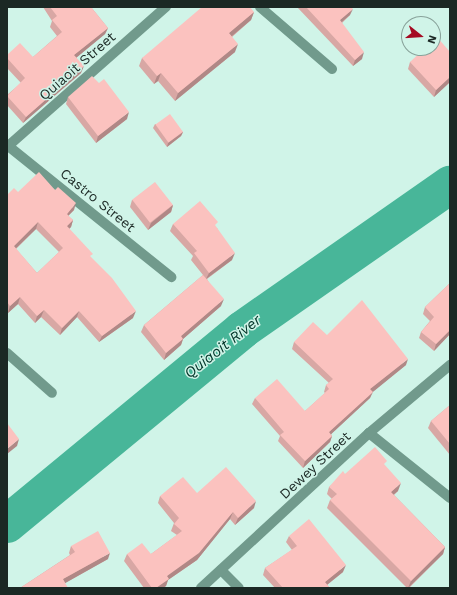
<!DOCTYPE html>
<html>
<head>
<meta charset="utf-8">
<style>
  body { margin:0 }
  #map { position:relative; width:457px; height:595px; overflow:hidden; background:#d0f4e8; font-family:"Work Sans",sans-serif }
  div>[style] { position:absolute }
  .river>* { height:38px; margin:-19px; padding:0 19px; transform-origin:19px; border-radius:19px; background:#48b699 }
  .minor>* { height:10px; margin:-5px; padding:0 5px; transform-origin:5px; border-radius:5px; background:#719a8c }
  .wall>* { inset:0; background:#d8a7a4 }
  .shaded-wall>* { inset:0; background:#b08886 }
  .building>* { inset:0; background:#fbc2bf; transform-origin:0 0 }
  span { translate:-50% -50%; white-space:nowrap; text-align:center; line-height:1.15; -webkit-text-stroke:3px #d0f4e8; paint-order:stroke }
  .street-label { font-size:14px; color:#1b2824 }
  .water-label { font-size:15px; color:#023529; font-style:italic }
  .frame { position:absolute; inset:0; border:8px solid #1b2824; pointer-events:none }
  .north { position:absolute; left:401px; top:16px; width:40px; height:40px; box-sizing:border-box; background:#d0f4e8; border:1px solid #88a29a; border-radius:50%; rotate:107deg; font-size:11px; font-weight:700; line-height:16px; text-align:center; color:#1b2824 }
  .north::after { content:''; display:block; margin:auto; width:14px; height:18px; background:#a50b23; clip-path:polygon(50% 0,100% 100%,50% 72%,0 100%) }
</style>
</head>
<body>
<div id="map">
  <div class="river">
    <div style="left:7px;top:524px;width:305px;rotate:-39.5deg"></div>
    <div style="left:242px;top:330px;width:254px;rotate:-34.9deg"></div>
  </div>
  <div class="minor">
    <div style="left:260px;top:7px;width:95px;rotate:40.7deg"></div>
    <div style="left:7px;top:145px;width:211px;rotate:38.8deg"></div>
    <div style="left:7px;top:147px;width:212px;rotate:-41.4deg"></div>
    <div style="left:7px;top:353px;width:60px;rotate:41.6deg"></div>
    <div style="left:369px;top:433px;width:104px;rotate:38.7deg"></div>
    <div style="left:221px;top:570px;width:25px;rotate:45deg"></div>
    <div style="left:201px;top:588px;width:229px;rotate:-42.7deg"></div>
    <div style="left:369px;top:433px;width:106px;rotate:-40deg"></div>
  </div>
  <div class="wall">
    <div style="clip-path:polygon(43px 7px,91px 7px,108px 28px,105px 34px,76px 58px,81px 73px,23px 123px,7px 105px,7px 95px,21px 83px,7px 68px,7px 55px,33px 57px,57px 36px,50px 27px,52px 21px)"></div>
    <div style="clip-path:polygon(297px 7px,351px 7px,350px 15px,342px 23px,362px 59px,353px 66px)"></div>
    <div style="clip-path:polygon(254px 12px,251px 20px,232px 37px,235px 52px,175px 101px,158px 81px,154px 84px,139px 66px,142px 58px)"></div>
    <div style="clip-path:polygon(450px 52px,450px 82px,434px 97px,408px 69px,410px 62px)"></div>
    <div style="clip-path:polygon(68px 97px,127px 119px,96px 143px,66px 104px)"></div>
    <div style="clip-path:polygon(155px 124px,183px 132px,181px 136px,167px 147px,153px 128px)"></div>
    <div style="clip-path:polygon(evenodd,55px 190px,74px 210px,68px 216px,73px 220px,71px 227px,69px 229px,91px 258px,133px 318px,99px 342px,77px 317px,60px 335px,41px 317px,35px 323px,18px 304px,8px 313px,7px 312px,7px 195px,18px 192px,55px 190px,36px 229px,59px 252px,37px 273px,16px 249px,36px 229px)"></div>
    <div style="clip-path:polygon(132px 200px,173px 205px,171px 212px,148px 230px,130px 207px)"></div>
    <div style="clip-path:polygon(173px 224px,217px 228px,232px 260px,207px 279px,221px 306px,183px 339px,181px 345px,164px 360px,141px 332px,144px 325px,203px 275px,191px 260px,193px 256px,170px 231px)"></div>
    <div style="clip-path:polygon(450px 283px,450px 334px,434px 351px,419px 338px,421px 332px,430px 321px,423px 314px,425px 307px)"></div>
    <div style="clip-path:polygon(327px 335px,406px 365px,372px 392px,370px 398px,331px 434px,332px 436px,330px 442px,303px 468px,278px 441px,280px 436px,252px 404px,255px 398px,305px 411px,325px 393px,324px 392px,326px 385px,329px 383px,292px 349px,294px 342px)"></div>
    <div style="clip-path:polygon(450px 405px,450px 455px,428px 428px,431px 421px)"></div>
    <div style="clip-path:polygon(385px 466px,398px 491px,394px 495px,445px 547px,443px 554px,409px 588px,407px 588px,327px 508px,330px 500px,332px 499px,327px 494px,329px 487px,345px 474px)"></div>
    <div style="clip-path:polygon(197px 493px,254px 508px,235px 525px,230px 519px,197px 560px,168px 580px,166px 586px,163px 588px,144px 588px,124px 561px,127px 554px,151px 554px,177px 535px,171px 531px,174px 523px,158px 503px,160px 496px)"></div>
    <div style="clip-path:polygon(289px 536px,343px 572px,327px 585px,330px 588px,275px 588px,263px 575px,265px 568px,292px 550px,286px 542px)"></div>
    <div style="clip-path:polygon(71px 546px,108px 559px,65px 583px,20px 588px,70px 555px,69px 553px)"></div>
  </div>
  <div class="shaded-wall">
    <div style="clip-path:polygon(353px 9px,350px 15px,337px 26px,340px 20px)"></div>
    <div style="clip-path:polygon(254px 12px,251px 20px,226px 41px,229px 33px)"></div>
    <div style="clip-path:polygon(108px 28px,105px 34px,71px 62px,74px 55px)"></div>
    <div style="clip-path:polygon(238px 44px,235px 52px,175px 101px,178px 93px)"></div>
    <div style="clip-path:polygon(364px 52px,362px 59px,353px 66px,355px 60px)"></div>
    <div style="clip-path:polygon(84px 66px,81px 73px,23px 123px,26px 117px)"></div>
    <div style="clip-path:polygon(161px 73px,158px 81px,154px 84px,157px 76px)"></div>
    <div style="clip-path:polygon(450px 77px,450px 82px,434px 97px,436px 90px)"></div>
    <div style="clip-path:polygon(129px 112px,127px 119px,96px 143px,98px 136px)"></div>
    <div style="clip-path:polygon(183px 132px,181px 136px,167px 147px,168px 143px)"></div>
    <div style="clip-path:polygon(76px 203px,74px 210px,64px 220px,67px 214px)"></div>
    <div style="clip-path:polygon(173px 205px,171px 212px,148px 230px,151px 223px)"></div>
    <div style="clip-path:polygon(73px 220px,71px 227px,65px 233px,67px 226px)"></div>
    <div style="clip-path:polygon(38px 222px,36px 229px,11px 253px,14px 246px)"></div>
    <div style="clip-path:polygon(235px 253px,232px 260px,206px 279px,209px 273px)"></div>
    <div style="clip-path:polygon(20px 297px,18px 304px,8px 313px,10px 306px)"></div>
    <div style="clip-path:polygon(224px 299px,221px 306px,183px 339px,181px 345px,164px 360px,166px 353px,181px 336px)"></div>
    <div style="clip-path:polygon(44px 310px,41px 317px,35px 323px,37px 316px)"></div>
    <div style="clip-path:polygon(79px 311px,77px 317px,60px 335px,62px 328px)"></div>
    <div style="clip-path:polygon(136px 311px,133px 318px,99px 342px,102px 336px)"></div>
    <div style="clip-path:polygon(450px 330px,450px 334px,434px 351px,436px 344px)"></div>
    <div style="clip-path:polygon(408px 359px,406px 365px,368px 396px,370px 389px)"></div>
    <div style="clip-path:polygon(373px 392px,370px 398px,327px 438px,329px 432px)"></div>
    <div style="clip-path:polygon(332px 436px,330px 442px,303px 468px,305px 461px)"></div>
    <div style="clip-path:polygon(19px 439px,17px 446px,7px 454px,7px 449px)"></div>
    <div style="clip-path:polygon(401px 483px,398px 491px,388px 499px,391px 492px)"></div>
    <div style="clip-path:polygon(256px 501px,254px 508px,235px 525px,238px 518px)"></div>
    <div style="clip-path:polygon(233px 512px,230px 519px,197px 560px,168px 580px,166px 586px,163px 588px,156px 588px,167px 576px)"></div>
    <div style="clip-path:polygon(445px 547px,443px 554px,408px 588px,411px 581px)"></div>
    <div style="clip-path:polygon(110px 553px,108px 559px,60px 586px,63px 579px)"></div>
    <div style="clip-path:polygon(346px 565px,343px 572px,323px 588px,325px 582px)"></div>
  </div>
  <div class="building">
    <div style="clip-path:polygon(50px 7px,91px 7px,108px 28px,74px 55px,84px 66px,26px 117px,7px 96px,25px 78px,7px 58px,7px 55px,20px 43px,33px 57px,62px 32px,52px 20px,57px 16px)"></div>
    <div style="clip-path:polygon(202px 7px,250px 7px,254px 12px,229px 33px,238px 44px,178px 93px,161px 73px,157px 76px,142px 58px)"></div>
    <div style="clip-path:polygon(306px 7px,351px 7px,353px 9px,340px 20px,364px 52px,355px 60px)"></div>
    <div style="clip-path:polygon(437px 37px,450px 52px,450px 77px,436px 90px,410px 62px,425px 48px,433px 48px,433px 40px)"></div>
    <div style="clip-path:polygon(92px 76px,99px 83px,104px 79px,129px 112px,98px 136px,68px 97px)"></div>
    <div style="left:170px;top:114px;width:22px;height:18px;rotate:54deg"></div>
    <div style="clip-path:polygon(evenodd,39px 172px,55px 190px,58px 187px,76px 203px,67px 214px,73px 220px,67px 226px,93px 254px,90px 256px,112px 278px,136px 311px,102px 336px,79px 311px,62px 328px,44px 310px,37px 316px,20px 297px,10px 306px,7px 302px,7px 195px,14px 188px,18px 192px,39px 172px,38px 222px,63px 248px,37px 273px,14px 246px,38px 222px)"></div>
    <div style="left:155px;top:182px;width:29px;height:29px;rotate:52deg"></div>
    <div style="clip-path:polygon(200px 201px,218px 222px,215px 225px,235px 253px,209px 273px,194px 253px,197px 251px,173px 224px)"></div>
    <div style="clip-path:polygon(203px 275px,224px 299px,181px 336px,183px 339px,166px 353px,144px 325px)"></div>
    <div style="clip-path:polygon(450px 283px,450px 330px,436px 344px,421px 332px,434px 317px,425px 307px)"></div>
    <div style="clip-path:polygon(362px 300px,408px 359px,370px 389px,373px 392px,329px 432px,332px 436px,305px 461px,280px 435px,284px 432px,255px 398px,277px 379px,305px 411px,329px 389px,326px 385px,333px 379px,294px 342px,313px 322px,327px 335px)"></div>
    <div style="clip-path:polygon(450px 405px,450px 444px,431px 421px)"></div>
    <div style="clip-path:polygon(7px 423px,19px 439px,7px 449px)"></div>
    <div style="clip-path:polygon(375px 447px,387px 461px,384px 464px,401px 483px,391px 492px,445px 547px,411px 581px,330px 500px,337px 494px,329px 487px,343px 471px,345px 474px)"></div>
    <div style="clip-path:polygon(226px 467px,256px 501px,238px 518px,233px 512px,199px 553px,167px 576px,169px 579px,156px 588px,152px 588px,127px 554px,142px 543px,151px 554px,182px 531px,174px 524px,179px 518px,160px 496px,183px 477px,197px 493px)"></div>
    <div style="clip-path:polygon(309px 519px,346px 565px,325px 582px,330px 588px,283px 588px,265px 568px,297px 546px,289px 536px)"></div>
    <div style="clip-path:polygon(98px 531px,110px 553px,63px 579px,68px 588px,20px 588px,75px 552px,71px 546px)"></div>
  </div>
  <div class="street-label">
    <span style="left:77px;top:66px;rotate:-41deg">Quiaoit Street</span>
    <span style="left:98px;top:200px;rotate:39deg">Castro Street</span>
    <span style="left:315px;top:465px;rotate:-43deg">Dewey Street</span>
  </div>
  <div class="water-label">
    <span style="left:223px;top:347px;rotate:-38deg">Quiaoit River</span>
  </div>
  <div class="frame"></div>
  <div class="north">N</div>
</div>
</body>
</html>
